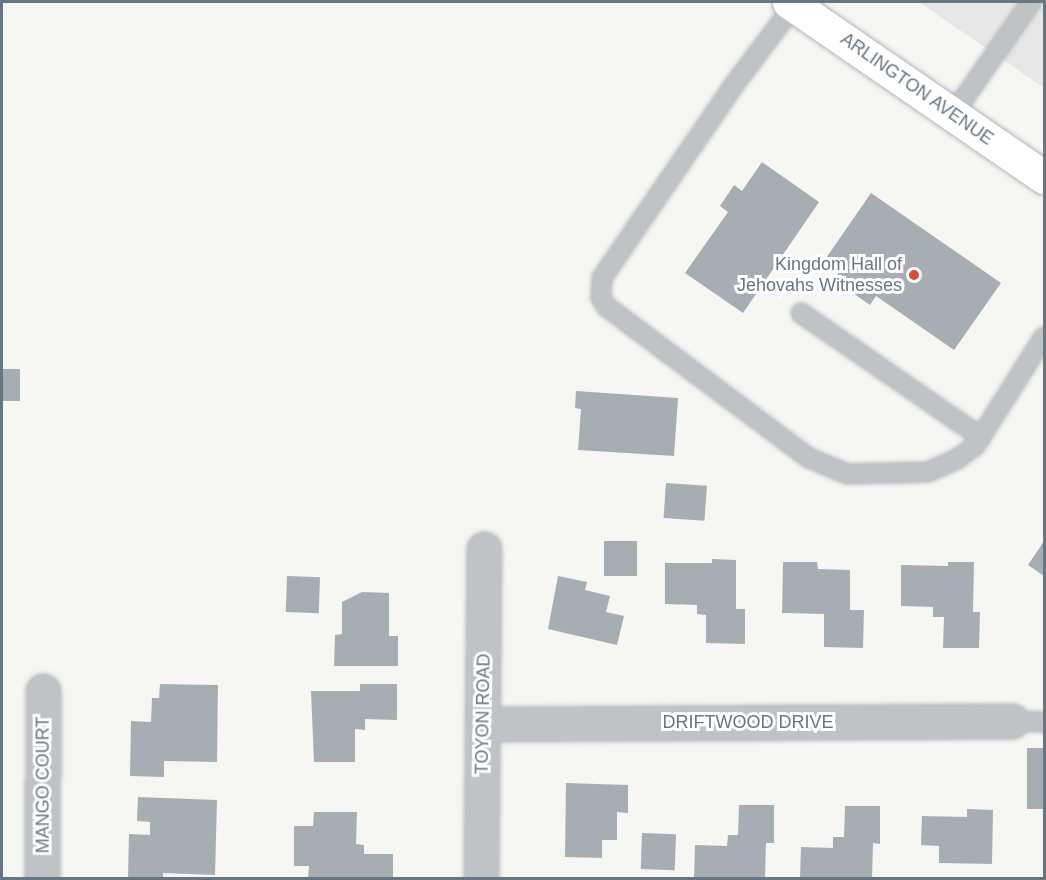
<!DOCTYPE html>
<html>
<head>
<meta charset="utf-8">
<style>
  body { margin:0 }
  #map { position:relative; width:1046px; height:880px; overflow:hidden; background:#f6f6f3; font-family:Arial,sans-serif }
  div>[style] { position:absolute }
  .built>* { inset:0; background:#e6e7e6 }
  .building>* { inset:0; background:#a7aeb3; transform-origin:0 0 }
  .roads { filter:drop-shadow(0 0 2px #b3b7ba) drop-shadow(0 0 2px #b3b7ba) }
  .lane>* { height:18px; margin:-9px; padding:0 9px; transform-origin:9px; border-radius:9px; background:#bfc3c6 }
  .street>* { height:33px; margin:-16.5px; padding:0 16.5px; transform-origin:16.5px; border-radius:16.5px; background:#bfc3c6 }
  .primary>* { height:33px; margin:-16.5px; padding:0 16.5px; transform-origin:16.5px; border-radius:16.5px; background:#fff }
  .dots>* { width:16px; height:16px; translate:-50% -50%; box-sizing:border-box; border:3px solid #fff; border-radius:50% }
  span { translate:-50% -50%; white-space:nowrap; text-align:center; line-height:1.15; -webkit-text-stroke:6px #fff; paint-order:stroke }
  .street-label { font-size:18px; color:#677782 }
  .poi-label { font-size:18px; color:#677782 }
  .right { translate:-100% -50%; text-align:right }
  .frame { position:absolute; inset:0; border:3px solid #677782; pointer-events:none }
</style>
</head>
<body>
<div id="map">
  <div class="built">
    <div style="clip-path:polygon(919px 2px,1044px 2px,1044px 88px)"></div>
  </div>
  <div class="building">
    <div style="clip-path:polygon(762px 162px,819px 202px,743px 313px,685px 273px,728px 212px,720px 206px,734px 185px,742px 191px)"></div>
    <div style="clip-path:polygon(871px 193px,1001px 283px,954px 350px,876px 296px,870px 305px,834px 280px,840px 271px,824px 261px)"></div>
    <div style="left:2px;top:369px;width:18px;height:32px"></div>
    <div style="clip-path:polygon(576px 391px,678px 398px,674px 456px,578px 450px,581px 409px,575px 408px)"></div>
    <div style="left:666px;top:483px;width:41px;height:35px;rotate:4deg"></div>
    <div style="left:604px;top:541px;width:33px;height:35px"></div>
    <div style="clip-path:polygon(1044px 541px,1044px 576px,1028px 565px)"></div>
    <div style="clip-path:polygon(712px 559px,736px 560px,736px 609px,745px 609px,745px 644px,706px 643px,706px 615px,697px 614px,697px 605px,665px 604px,665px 563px,712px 563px)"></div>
    <div style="clip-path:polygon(783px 562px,817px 562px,818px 569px,850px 570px,850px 610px,864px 610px,863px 648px,824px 647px,824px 614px,782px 613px)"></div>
    <div style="clip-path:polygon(948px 562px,974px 562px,973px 612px,980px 612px,979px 648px,943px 648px,944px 617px,933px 617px,933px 607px,901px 606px,901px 565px,948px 566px)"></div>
    <div style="left:287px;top:576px;width:33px;height:36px;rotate:2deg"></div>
    <div style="clip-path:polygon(558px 576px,587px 582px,585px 590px,610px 596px,606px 612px,624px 616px,617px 645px,548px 629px)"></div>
    <div style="clip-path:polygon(362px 592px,389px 593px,389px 636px,398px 636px,398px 666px,334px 666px,335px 635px,342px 634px,342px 602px)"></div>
    <div style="clip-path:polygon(160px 684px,218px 685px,217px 762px,164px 761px,164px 777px,130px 776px,131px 721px,151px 722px,152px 698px,159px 698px)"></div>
    <div style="clip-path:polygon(360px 684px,397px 684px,397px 720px,365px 719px,365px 730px,355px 729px,355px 762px,314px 762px,311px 691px,360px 691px)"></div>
    <div style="left:1027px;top:748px;width:17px;height:61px"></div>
    <div style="clip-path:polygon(566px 783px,628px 785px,628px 813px,617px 812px,617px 840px,602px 840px,602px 858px,565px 857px)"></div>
    <div style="clip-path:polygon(138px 797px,217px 800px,215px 875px,163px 873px,163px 878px,128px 878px,129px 834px,150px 835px,150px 822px,137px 821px)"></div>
    <div style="clip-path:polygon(739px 805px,774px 805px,774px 843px,766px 843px,765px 878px,694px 878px,695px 845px,727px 846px,728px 835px,738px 835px)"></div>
    <div style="clip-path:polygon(845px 806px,880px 806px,880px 844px,873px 843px,872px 878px,800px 878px,801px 847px,833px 848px,833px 837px,844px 837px)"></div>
    <div style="clip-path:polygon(967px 809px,993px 810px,992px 864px,939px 863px,939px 846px,921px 845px,922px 816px,967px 817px)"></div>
    <div style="clip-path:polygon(314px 812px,357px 812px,356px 844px,364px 845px,364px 854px,393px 854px,393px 878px,308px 878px,309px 866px,294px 866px,294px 826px,313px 826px)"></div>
    <div style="left:642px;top:833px;width:34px;height:36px;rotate:2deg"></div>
  </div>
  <div class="roads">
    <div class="lane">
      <div style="left:794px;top:5px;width:100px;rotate:126.9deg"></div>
      <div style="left:734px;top:85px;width:234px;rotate:124.4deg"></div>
      <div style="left:602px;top:278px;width:20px;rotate:93deg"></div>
      <div style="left:601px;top:298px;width:11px;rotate:56deg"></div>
      <div style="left:607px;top:307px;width:252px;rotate:36.8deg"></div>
      <div style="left:809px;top:458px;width:41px;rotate:22.8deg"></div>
      <div style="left:847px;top:474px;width:81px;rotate:-1.4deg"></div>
      <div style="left:928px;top:472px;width:32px;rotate:-24deg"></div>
      <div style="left:957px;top:459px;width:22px;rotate:-36deg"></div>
      <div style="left:975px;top:446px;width:129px;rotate:-57.7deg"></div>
      <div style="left:953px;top:114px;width:136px;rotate:-55.1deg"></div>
      <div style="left:801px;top:313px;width:219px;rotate:34.6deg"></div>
      <div style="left:1012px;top:721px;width:32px;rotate:2deg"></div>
    </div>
    <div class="street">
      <div style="left:484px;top:724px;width:528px;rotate:-0.33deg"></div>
      <div style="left:42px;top:878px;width:187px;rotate:-89.7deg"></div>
      <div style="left:481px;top:878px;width:329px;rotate:-89.5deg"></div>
    </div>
    <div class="primary">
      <div style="left:789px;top:2px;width:309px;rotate:34.5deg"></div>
    </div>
  </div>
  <div class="dots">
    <div style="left:914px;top:275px;background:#d84e30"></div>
  </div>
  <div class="street-label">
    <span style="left:917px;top:89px;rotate:35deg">ARLINGTON AVENUE</span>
    <span style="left:483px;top:714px;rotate:-89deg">TOYON ROAD</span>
    <span style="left:748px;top:722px">DRIFTWOOD DRIVE</span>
    <span style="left:43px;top:785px;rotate:-90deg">MANGO COURT</span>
  </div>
  <div class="poi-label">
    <span class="right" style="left:902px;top:275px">Kingdom Hall of<br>Jehovahs Witnesses</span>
  </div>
  <div class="frame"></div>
</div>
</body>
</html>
